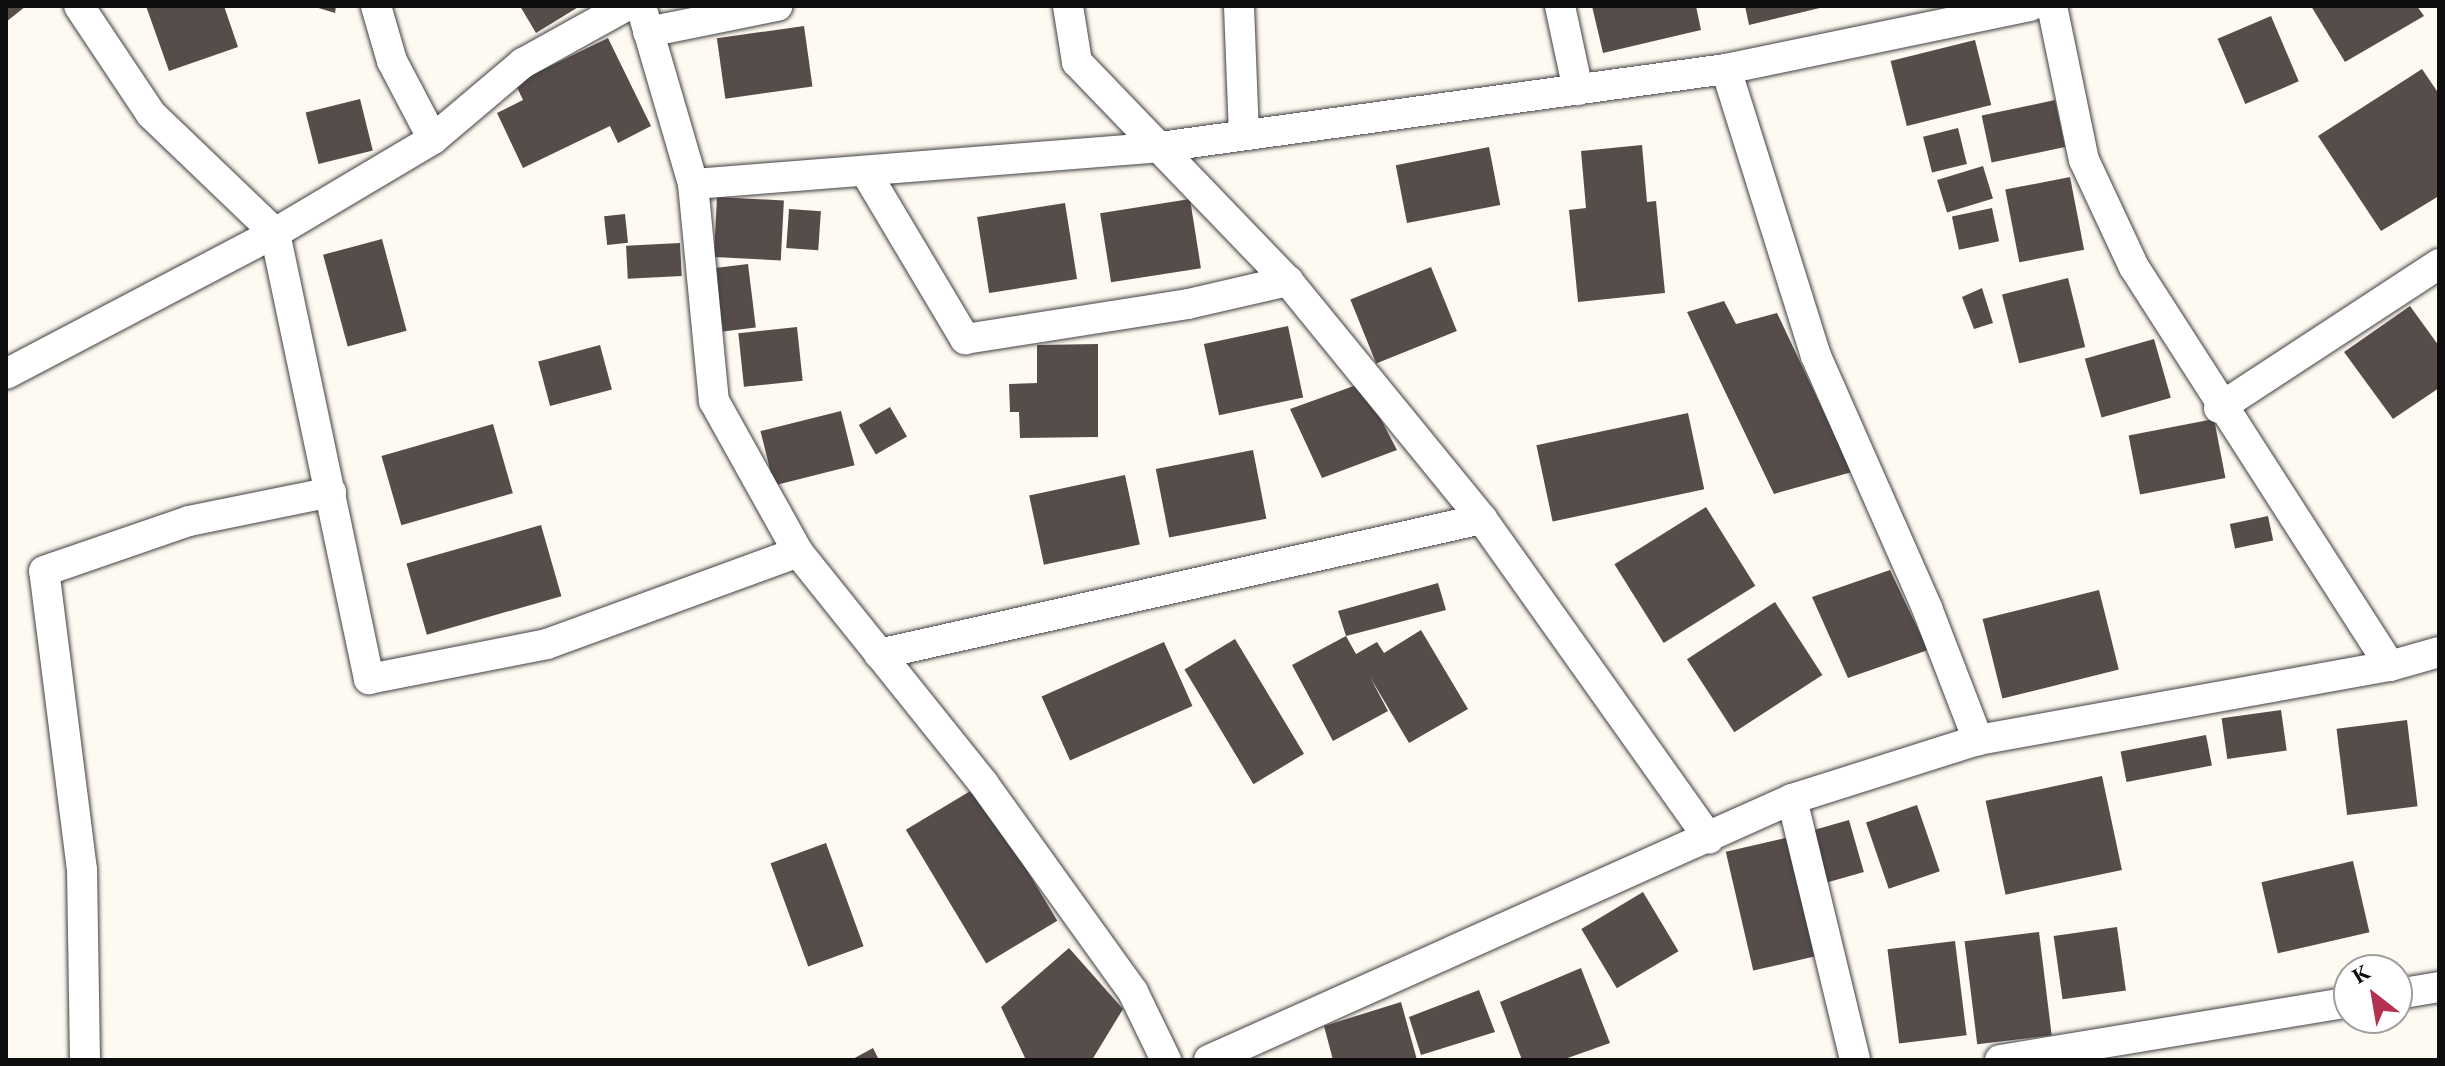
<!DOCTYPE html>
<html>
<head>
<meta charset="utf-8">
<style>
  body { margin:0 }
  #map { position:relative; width:2445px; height:1066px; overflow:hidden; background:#fef9f1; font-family:Spectral,serif }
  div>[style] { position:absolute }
  .building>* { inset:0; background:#564d4b; transform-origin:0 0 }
  .roads { filter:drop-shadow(0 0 2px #414141) drop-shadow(0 0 2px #414141) }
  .street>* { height:30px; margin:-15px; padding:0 15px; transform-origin:15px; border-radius:15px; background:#fff }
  span { translate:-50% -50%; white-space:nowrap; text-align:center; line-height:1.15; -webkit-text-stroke:8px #fff; paint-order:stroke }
  .frame { position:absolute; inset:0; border:8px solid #0e0e0e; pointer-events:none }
  .north { position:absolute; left:2333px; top:954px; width:80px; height:80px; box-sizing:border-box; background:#fff; border:2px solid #9f9f9f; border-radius:50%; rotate:329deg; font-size:22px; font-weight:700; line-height:32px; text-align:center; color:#0e0e0e }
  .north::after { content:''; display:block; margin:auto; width:28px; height:36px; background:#b43151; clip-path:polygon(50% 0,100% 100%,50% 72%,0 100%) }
</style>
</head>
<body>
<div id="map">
  <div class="building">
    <div style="clip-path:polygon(6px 6px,26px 6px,6px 22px)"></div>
    <div style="clip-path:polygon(146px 6px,224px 6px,238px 47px,169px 71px)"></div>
    <div style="clip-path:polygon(312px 6px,336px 6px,335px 13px)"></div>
    <div style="clip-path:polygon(520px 6px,580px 6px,536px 33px)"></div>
    <div style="clip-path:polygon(1592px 6px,1696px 6px,1701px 30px,1603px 53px)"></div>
    <div style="clip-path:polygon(1745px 6px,1824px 6px,1824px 7px,1749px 25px)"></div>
    <div style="clip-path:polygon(2311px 6px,2417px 6px,2424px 16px,2345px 62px)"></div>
    <div style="left:2271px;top:16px;width:71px;height:58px;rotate:67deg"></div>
    <div style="left:804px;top:26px;width:61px;height:88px;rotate:82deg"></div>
    <div style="clip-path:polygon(608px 38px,651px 126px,618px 143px,610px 126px,523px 168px,497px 113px,523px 100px,515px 83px)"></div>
    <div style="left:1975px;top:40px;width:67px;height:87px;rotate:76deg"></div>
    <div style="clip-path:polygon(2422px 69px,2439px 94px,2439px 196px,2381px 231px,2318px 136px)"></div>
    <div style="left:360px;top:99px;width:53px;height:56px;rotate:76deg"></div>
    <div style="left:2055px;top:100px;width:48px;height:75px;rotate:78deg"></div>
    <div style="left:1958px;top:128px;width:37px;height:36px;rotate:76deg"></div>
    <div style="clip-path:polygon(1642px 145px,1647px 202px,1656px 201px,1665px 293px,1578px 302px,1569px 210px,1586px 208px,1581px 151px)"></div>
    <div style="left:1489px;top:147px;width:59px;height:95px;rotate:79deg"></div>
    <div style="left:1983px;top:166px;width:34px;height:48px;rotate:73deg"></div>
    <div style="left:2070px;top:177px;width:74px;height:66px;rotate:79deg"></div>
    <div style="left:717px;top:197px;width:67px;height:60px;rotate:3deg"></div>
    <div style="left:1190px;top:199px;width:70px;height:91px;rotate:81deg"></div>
    <div style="left:1065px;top:203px;width:77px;height:89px;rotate:81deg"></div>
    <div style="left:1992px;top:208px;width:34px;height:41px;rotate:78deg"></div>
    <div style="left:789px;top:209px;width:32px;height:39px;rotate:4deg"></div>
    <div style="left:625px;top:214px;width:29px;height:21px;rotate:84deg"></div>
    <div style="left:382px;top:239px;width:95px;height:61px;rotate:75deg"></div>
    <div style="left:680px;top:243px;width:33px;height:54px;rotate:87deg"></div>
    <div style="left:748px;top:264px;width:64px;height:33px;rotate:83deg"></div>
    <div style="left:1431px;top:267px;width:69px;height:87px;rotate:68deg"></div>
    <div style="left:2068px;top:278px;width:71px;height:68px;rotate:76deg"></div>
    <div style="clip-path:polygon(1982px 288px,1993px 323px,1974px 329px,1962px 297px)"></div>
    <div style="clip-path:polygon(1724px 301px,1736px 324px,1777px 313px,1852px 472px,1774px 494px,1687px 312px)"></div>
    <div style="clip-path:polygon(2410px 306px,2439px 346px,2439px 388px,2393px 419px,2344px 352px)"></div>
    <div style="left:1288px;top:326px;width:73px;height:86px;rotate:78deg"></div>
    <div style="left:797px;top:327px;width:54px;height:59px;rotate:84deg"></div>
    <div style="left:2154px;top:339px;width:61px;height:72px;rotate:74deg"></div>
    <div style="clip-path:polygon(1098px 344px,1098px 437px,1020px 438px,1019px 412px,1010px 412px,1009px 384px,1037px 383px,1037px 345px)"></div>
    <div style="left:600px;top:345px;width:46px;height:64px;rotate:75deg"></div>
    <div style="clip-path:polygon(1362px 383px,1397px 450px,1322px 478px,1290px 409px)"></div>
    <div style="left:890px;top:407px;width:34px;height:36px;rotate:60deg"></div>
    <div style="left:841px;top:411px;width:56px;height:83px;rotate:76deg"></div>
    <div style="left:1688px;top:413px;width:78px;height:155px;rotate:78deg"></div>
    <div style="left:2214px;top:419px;width:60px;height:87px;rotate:79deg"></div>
    <div style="left:493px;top:424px;width:72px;height:116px;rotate:74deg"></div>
    <div style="left:1253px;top:450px;width:70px;height:99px;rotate:79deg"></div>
    <div style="left:1125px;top:475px;width:71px;height:98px;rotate:78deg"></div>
    <div style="left:1706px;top:507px;width:93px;height:108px;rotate:58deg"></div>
    <div style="left:2268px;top:516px;width:25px;height:39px;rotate:78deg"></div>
    <div style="left:541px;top:525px;width:74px;height:140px;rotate:74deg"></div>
    <div style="clip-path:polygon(1890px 570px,1928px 650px,1848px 678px,1812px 597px)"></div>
    <div style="clip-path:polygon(1438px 583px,1446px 610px,1346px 636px,1356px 654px,1377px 642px,1384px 653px,1421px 630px,1468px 709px,1409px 743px,1370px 677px,1388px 711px,1333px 741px,1292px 665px,1346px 636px,1338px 611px)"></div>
    <div style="left:2099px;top:590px;width:82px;height:120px;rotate:76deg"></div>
    <div style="left:1775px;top:602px;width:87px;height:105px;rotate:57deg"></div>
    <div style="left:1235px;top:639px;width:134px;height:59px;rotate:59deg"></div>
    <div style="left:1164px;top:642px;width:70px;height:134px;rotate:66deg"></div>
    <div style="left:2281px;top:710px;width:41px;height:60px;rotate:82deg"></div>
    <div style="left:2407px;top:720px;width:87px;height:71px;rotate:83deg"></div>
    <div style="left:2206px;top:735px;width:31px;height:87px;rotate:79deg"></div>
    <div style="left:2102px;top:776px;width:96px;height:119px;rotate:78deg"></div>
    <div style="left:977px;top:787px;width:156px;height:83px;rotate:59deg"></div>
    <div style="left:1917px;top:805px;width:70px;height:54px;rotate:71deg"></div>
    <div style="left:1849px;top:820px;width:54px;height:42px;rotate:74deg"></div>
    <div style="left:1794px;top:836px;width:122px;height:70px;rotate:77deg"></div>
    <div style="left:826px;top:843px;width:110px;height:59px;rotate:70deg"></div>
    <div style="left:2353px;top:861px;width:73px;height:94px;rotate:77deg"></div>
    <div style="left:1643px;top:892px;width:69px;height:72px;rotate:59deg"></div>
    <div style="left:2117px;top:927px;width:64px;height:64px;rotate:82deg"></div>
    <div style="left:2039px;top:932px;width:104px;height:75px;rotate:83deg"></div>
    <div style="left:1955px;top:941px;width:95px;height:68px;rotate:83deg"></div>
    <div style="clip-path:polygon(1069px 948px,1123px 1009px,1092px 1060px,1026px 1060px,1001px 1007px)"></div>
    <div style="clip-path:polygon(1581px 968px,1610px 1043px,1562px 1060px,1522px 1060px,1500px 1002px)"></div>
    <div style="clip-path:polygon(1479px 990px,1495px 1032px,1421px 1055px,1409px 1017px)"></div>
    <div style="clip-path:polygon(1401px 1002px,1417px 1060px,1333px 1060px,1324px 1026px)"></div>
    <div style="clip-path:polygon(873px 1048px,879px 1060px,851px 1060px)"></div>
  </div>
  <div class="roads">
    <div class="street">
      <div style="left:79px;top:6px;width:130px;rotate:56.3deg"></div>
      <div style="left:151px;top:114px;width:172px;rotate:43.8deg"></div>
      <div style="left:275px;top:233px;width:456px;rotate:78.1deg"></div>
      <div style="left:369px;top:679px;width:181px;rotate:-11.1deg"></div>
      <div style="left:547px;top:644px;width:267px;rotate:-20.1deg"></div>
      <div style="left:376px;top:6px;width:57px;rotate:73.8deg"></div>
      <div style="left:392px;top:61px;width:88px;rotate:62.3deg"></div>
      <div style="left:641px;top:6px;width:185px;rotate:73.7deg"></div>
      <div style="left:693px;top:184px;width:218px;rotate:84.5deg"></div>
      <div style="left:714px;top:401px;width:173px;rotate:60.9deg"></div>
      <div style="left:798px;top:552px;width:296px;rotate:51.3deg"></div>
      <div style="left:983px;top:783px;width:257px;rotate:54.3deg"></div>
      <div style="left:1133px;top:992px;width:76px;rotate:64.1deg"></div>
      <div style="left:1068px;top:6px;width:57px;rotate:80.9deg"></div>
      <div style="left:1077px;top:62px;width:304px;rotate:46.1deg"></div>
      <div style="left:1288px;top:281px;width:307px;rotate:50.8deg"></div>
      <div style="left:1482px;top:519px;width:392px;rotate:54.6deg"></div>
      <div style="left:1239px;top:6px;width:129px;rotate:87.8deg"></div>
      <div style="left:1560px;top:6px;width:86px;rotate:77.9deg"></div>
      <div style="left:2052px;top:6px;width:157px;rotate:78.3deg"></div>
      <div style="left:2084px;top:160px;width:118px;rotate:65deg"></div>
      <div style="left:2134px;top:267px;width:474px;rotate:57.3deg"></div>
      <div style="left:648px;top:32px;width:132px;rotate:-11.4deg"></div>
      <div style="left:1726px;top:69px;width:301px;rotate:72.6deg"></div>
      <div style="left:1816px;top:356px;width:275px;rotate:66.2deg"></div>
      <div style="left:1927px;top:608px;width:142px;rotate:68.9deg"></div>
      <div style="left:865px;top:171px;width:196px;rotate:59.2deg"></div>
      <div style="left:965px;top:339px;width:226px;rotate:-8.9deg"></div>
      <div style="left:1188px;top:304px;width:103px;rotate:-13deg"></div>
      <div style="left:693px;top:184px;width:468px;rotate:-4.5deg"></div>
      <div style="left:1160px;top:147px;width:571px;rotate:-7.85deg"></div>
      <div style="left:1726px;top:69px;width:311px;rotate:-11.7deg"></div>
      <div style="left:6px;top:374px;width:304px;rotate:-27.7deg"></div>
      <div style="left:275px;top:233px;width:184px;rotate:-30.7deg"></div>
      <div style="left:433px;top:139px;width:118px;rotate:-40.2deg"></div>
      <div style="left:523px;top:63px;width:118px;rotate:-29deg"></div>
      <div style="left:2219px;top:408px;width:263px;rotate:-33.2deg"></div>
      <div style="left:879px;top:654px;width:618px;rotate:-12.62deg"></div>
      <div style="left:1792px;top:799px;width:268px;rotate:76.4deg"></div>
      <div style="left:2397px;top:994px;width:43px;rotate:-9.5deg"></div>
      <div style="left:85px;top:1060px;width:190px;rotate:-90.9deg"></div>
      <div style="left:82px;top:870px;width:301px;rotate:-97.2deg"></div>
      <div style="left:44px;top:571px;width:153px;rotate:-19deg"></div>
      <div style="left:189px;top:521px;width:145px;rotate:-11.5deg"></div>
      <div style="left:1209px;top:1060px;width:639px;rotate:-24.12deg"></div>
      <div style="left:1792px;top:799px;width:195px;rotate:-17.6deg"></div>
      <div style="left:1978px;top:740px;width:419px;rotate:-10.2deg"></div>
      <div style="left:2390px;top:666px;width:51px;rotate:-15.9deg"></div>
      <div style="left:2000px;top:1060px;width:354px;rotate:-9.4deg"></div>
    </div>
  </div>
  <div class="frame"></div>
  <div class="north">K</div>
</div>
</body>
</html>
